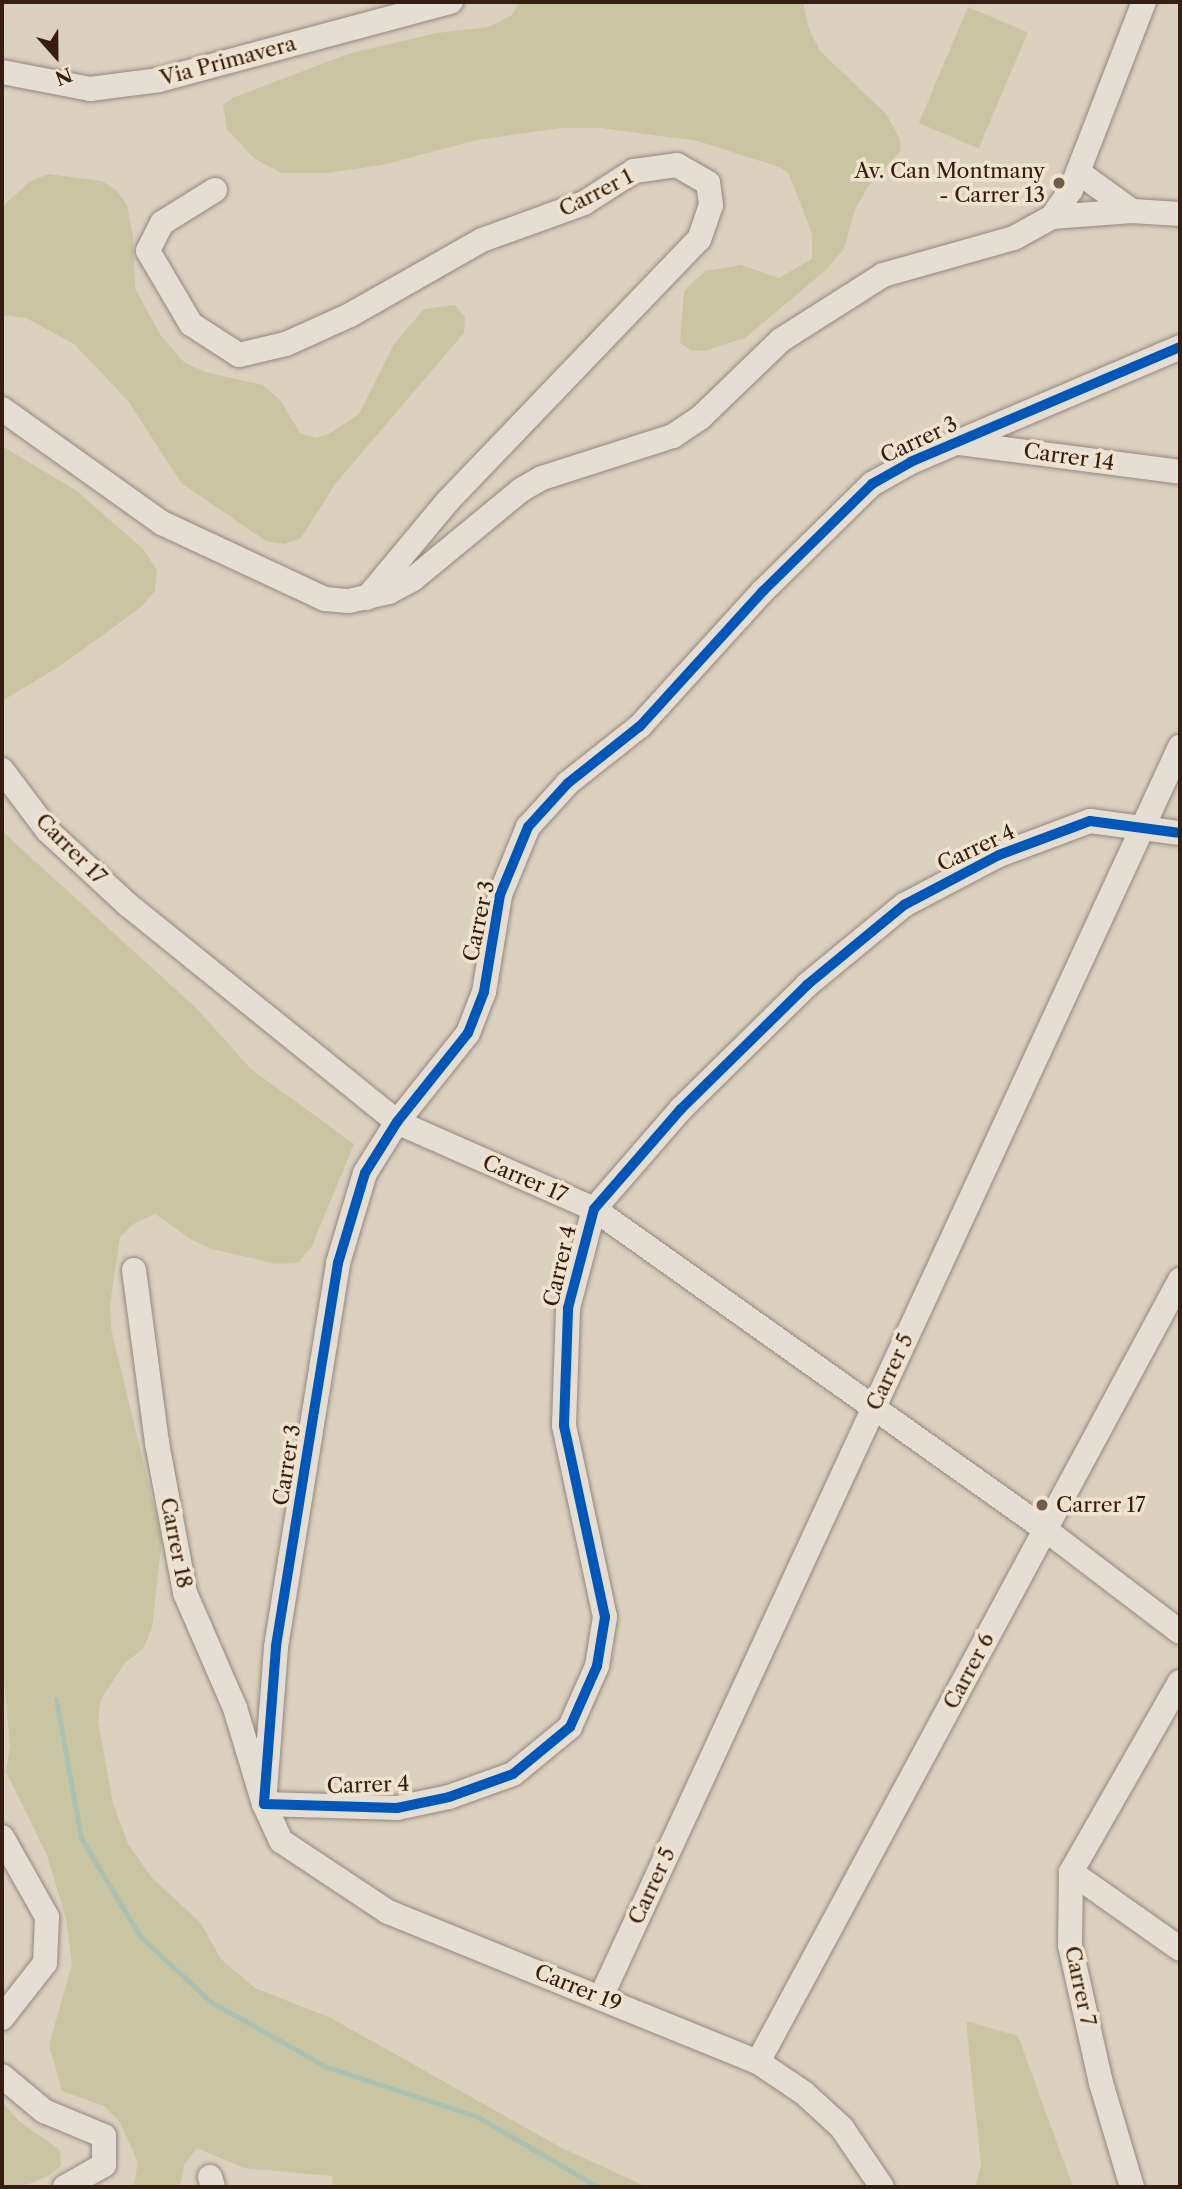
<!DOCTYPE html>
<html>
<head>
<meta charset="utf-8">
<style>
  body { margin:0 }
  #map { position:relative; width:1182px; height:2189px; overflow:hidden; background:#dcd1bf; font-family:"Libre Caslon Text",serif }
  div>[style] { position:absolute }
  .green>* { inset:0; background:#c9c5a2; transform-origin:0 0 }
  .stream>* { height:5px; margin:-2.5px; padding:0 2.5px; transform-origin:2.5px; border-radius:2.5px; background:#acc0b1 }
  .roads { filter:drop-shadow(0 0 2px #92887c) drop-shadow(0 0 2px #92887c) }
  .minor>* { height:24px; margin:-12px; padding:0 12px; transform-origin:12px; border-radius:12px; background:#e4ded5 }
  .cycleway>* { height:10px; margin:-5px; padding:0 5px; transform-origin:5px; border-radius:5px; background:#0057b8 }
  .dots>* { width:19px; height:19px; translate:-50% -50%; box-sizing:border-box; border:4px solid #f1e3cd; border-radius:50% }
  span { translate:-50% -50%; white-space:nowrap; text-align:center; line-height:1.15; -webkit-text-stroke:7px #f1e3cd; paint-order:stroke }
  .street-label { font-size:21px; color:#351d11 }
  .poi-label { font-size:21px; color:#351d11 }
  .right { translate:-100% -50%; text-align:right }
  .left { translate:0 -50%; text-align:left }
  .frame { position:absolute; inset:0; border:4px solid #351d11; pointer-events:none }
  .north { position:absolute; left:21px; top:21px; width:70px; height:70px; -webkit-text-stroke:5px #f1e3cd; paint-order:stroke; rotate:159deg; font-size:19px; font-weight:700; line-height:28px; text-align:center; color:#351d11 }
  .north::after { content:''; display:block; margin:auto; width:24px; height:32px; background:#351d11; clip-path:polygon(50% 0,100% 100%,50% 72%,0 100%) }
</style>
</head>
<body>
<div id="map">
  <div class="green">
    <div style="clip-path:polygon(519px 2px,803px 2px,808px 27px,820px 51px,886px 114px,899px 137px,901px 150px,867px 188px,854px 212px,844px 249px,827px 269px,745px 338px,704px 351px,691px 350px,680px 343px,684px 291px,705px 271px,741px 265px,779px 278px,812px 259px,812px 234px,789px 174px,779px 167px,698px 141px,601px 128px,561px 128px,477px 140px,382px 165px,327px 173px,281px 173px,255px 159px,227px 130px,223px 105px,232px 98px,351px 53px,437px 33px,489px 27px,512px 15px)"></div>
    <div style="left:968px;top:7px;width:65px;height:126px;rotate:23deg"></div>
    <div style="clip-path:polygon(48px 174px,102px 181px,116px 190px,127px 205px,133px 237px,135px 288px,161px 336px,184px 362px,205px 372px,263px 385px,281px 401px,300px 433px,315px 438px,329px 434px,359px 414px,394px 344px,424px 309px,455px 305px,465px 317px,464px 333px,336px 483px,301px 538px,284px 544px,266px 541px,181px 483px,129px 402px,74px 344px,26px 318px,2px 315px,2px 207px,29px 182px)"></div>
    <div style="clip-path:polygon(2px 446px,77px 491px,143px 549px,157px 570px,155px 591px,141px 607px,63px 664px,2px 701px)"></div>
    <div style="clip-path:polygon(2px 831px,196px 1008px,251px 1069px,354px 1144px,312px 1246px,298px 1263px,276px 1264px,212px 1249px,192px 1240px,155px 1214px,135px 1223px,120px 1237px,110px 1304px,111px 1328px,162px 1540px,152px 1627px,144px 1648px,125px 1663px,101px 1699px,98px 1722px,113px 1803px,128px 1844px,153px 1879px,200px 1922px,221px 1959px,255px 1988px,331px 2018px,560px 2147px,647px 2187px,333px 2187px,332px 2176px,244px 2168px,197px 2148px,184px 2165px,180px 2187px,127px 2187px,134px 2183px,138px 2162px,119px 2121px,104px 2106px,62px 2091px,49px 2045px,72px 1964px,66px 1919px,47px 1855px,6px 1772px,10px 1746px,2px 1660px)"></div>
    <div style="clip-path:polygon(966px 2021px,1018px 2036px,1073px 2187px,975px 2187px,981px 2165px)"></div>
    <div style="clip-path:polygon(2px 2102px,19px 2121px,60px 2150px,61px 2166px,48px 2176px,22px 2187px,2px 2187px)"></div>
  </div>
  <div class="stream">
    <div style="left:56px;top:1699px;width:141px;rotate:79.8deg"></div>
    <div style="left:81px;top:1838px;width:114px;rotate:59deg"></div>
    <div style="left:140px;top:1936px;width:97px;rotate:42.9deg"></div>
    <div style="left:211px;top:2002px;width:133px;rotate:29.3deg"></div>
    <div style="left:327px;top:2067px;width:159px;rotate:18.3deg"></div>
    <div style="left:478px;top:2117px;width:139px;rotate:30.3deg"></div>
  </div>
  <div class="roads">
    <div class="minor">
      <div style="left:2px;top:72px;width:90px;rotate:10.9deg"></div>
      <div style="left:90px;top:89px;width:70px;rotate:-7.4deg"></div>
      <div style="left:159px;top:80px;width:302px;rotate:-15deg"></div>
      <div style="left:1078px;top:172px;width:67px;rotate:35.8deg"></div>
      <div style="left:215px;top:190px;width:62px;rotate:148.1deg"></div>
      <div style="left:162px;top:223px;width:31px;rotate:117deg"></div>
      <div style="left:148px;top:251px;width:85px;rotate:59.5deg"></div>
      <div style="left:191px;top:324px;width:57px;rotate:32.9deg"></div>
      <div style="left:239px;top:355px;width:48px;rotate:-13.2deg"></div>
      <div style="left:286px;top:344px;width:70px;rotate:-24.4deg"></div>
      <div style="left:350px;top:315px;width:152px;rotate:-29.6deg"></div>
      <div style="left:482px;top:240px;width:109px;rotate:-19.9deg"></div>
      <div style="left:584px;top:203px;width:59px;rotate:-32.6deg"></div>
      <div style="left:634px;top:171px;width:43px;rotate:-7.9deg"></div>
      <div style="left:677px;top:165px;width:36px;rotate:30deg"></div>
      <div style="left:708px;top:183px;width:22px;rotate:82deg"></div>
      <div style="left:711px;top:205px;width:36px;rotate:109deg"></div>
      <div style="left:699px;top:239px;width:364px;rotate:133.8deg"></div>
      <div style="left:447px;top:502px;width:125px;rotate:129.8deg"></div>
      <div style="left:1052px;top:217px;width:80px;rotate:-4.3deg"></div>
      <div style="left:1132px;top:211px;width:48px;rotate:3.6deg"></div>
      <div style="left:2px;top:409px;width:196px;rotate:35.5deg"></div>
      <div style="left:162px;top:523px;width:180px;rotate:25deg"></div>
      <div style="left:325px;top:599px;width:24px;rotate:5deg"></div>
      <div style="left:349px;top:601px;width:41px;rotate:-12.7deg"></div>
      <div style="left:389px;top:592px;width:27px;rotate:-28deg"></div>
      <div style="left:413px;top:579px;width:140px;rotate:-39.5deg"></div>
      <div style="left:521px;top:490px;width:24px;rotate:-30deg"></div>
      <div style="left:542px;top:478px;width:138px;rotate:-17.8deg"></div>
      <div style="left:673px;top:436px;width:34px;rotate:-34deg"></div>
      <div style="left:701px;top:417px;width:111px;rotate:-43.9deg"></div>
      <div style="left:781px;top:340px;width:121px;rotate:-32.5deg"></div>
      <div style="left:883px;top:275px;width:136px;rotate:-15.8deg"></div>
      <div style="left:1014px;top:238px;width:43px;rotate:-28.9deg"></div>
      <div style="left:1052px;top:217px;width:33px;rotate:-55deg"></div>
      <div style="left:1071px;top:190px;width:202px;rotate:-68.8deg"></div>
      <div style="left:958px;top:443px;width:224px;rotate:7.4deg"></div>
      <div style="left:2px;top:770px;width:76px;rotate:53deg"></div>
      <div style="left:48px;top:831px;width:108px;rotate:42.7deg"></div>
      <div style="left:127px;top:904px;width:347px;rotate:38.9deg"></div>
      <div style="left:397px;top:1122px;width:215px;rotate:23.8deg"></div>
      <div style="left:594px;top:1209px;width:554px;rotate:35.38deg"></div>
      <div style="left:1046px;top:1530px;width:168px;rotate:37.3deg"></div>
      <div style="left:134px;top:1270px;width:175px;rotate:82.4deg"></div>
      <div style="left:157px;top:1443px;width:153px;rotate:79.4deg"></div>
      <div style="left:185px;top:1593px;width:125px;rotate:66.5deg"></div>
      <div style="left:235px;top:1708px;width:100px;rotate:73.2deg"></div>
      <div style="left:264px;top:1804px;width:41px;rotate:65.3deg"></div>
      <div style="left:281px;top:1841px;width:128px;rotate:33.6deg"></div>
      <div style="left:388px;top:1912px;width:399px;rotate:22.1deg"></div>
      <div style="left:758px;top:2062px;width:55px;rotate:34deg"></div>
      <div style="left:804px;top:2093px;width:52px;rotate:42.6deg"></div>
      <div style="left:842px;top:2128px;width:71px;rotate:55.9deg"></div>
      <div style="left:264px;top:1804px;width:157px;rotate:-85.6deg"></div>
      <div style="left:276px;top:1647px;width:389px;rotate:-80.8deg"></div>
      <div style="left:338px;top:1263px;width:94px;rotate:-73.3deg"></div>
      <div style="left:365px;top:1173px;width:60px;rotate:-57.9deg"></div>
      <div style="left:397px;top:1122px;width:114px;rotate:-51.4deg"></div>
      <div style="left:468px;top:1033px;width:44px;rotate:-68.7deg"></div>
      <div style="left:484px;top:992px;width:98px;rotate:-80.6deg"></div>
      <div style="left:500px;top:895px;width:74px;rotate:-67.6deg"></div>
      <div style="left:528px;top:827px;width:59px;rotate:-47.7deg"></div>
      <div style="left:568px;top:783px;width:92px;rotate:-38.4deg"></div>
      <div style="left:640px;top:726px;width:183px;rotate:-47.7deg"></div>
      <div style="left:763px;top:591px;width:153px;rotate:-44.5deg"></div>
      <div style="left:872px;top:484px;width:45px;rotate:-29.4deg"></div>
      <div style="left:911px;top:462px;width:293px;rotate:-23.1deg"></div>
      <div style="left:264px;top:1804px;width:133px;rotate:1.7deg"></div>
      <div style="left:397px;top:1808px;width:53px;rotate:-11.9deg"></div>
      <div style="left:449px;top:1797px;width:68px;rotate:-19.8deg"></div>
      <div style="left:513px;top:1774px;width:74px;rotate:-39.5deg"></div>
      <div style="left:570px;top:1727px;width:67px;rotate:-66.1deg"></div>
      <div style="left:597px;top:1666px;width:50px;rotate:-80.7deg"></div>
      <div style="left:605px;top:1617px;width:196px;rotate:-102.1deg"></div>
      <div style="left:564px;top:1425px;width:117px;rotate:-88deg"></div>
      <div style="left:568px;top:1308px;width:102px;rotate:-75.3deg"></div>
      <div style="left:594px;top:1209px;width:133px;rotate:-49deg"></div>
      <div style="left:681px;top:1109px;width:177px;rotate:-44.5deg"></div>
      <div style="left:807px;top:985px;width:126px;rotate:-39.5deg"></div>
      <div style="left:904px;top:905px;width:107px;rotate:-27.8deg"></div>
      <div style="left:999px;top:855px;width:97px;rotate:-20.5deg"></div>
      <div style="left:1090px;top:821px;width:91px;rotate:7.6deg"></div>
      <div style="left:2px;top:1837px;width:92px;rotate:60.6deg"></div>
      <div style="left:47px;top:1917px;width:46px;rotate:92.5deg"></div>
      <div style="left:45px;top:1963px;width:70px;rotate:128deg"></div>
      <div style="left:1071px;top:1872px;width:133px;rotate:35.2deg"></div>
      <div style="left:601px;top:1997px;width:1378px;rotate:-65.15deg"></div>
      <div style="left:758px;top:2062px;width:889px;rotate:-61.65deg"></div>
      <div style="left:2px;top:2076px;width:55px;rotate:39.8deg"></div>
      <div style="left:44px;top:2111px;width:65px;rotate:22.6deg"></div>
      <div style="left:104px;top:2136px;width:29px;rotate:90deg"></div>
      <div style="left:104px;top:2165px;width:45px;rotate:150.6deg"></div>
      <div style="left:210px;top:2177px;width:10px;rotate:73deg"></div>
      <div style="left:1132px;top:2187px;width:109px;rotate:-106.6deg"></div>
      <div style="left:1101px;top:2083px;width:141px;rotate:-102.7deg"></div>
      <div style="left:1070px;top:1945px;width:73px;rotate:-89.2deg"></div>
      <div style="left:1071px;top:1872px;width:219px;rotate:-60.2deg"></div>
    </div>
  </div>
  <div class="cycleway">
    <div style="left:1180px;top:347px;width:293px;rotate:156.9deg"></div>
    <div style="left:911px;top:462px;width:45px;rotate:150.6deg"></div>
    <div style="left:872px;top:484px;width:153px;rotate:135.5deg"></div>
    <div style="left:763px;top:591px;width:183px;rotate:132.3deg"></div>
    <div style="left:640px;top:726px;width:92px;rotate:141.6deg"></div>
    <div style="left:568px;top:783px;width:59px;rotate:132.3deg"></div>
    <div style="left:528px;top:827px;width:74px;rotate:112.4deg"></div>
    <div style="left:500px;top:895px;width:98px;rotate:99.4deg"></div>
    <div style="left:484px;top:992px;width:44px;rotate:111.3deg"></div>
    <div style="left:468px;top:1033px;width:114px;rotate:128.6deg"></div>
    <div style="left:397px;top:1122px;width:60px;rotate:122.1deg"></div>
    <div style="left:365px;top:1173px;width:94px;rotate:106.7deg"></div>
    <div style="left:338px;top:1263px;width:389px;rotate:99.2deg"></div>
    <div style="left:276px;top:1647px;width:157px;rotate:94.4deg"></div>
    <div style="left:264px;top:1804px;width:133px;rotate:1.7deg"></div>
    <div style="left:397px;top:1808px;width:53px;rotate:-11.9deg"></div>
    <div style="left:449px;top:1797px;width:68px;rotate:-19.8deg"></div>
    <div style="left:513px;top:1774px;width:74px;rotate:-39.5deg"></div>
    <div style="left:570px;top:1727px;width:67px;rotate:-66.1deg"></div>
    <div style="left:597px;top:1666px;width:50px;rotate:-80.7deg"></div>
    <div style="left:605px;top:1617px;width:196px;rotate:-102.1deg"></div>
    <div style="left:564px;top:1425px;width:117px;rotate:-88deg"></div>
    <div style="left:568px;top:1308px;width:102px;rotate:-75.3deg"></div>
    <div style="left:594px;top:1209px;width:133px;rotate:-49deg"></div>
    <div style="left:681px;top:1109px;width:177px;rotate:-44.5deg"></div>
    <div style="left:807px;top:985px;width:126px;rotate:-39.5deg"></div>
    <div style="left:904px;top:905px;width:107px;rotate:-27.8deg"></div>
    <div style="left:999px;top:855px;width:97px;rotate:-20.5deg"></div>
    <div style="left:1090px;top:821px;width:91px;rotate:7.6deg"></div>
  </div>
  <div class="dots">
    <div style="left:1059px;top:183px;background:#6f5c4e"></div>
    <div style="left:1042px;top:1505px;background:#6f5c4e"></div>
  </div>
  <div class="street-label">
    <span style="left:228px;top:61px;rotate:-15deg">Via Primavera</span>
    <span style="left:596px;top:193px;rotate:-27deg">Carrer 1</span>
    <span style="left:919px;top:440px;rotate:-25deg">Carrer 3</span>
    <span style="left:1069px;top:457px;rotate:8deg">Carrer 14</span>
    <span style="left:976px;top:848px;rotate:-25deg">Carrer 4</span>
    <span style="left:71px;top:849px;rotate:45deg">Carrer 17</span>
    <span style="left:479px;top:921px;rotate:-78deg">Carrer 3</span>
    <span style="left:525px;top:1179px;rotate:23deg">Carrer 17</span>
    <span style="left:560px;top:1266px;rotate:-77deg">Carrer 4</span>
    <span style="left:890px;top:1372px;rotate:-65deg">Carrer 5</span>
    <span style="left:287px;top:1465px;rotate:-81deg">Carrer 3</span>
    <span style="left:176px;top:1543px;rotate:79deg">Carrer 18</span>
    <span style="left:969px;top:1671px;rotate:-62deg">Carrer 6</span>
    <span style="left:368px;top:1785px;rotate:-2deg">Carrer 4</span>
    <span style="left:652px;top:1886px;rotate:-65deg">Carrer 5</span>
    <span style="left:1080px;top:1986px;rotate:78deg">Carrer 7</span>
    <span style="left:578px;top:1988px;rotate:22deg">Carrer 19</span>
  </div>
  <div class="poi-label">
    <span class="right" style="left:1045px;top:183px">Av. Can Montmany<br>- Carrer 13</span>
    <span class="left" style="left:1056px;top:1505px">Carrer 17</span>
  </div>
  <div class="frame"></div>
  <div class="north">N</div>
</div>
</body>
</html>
